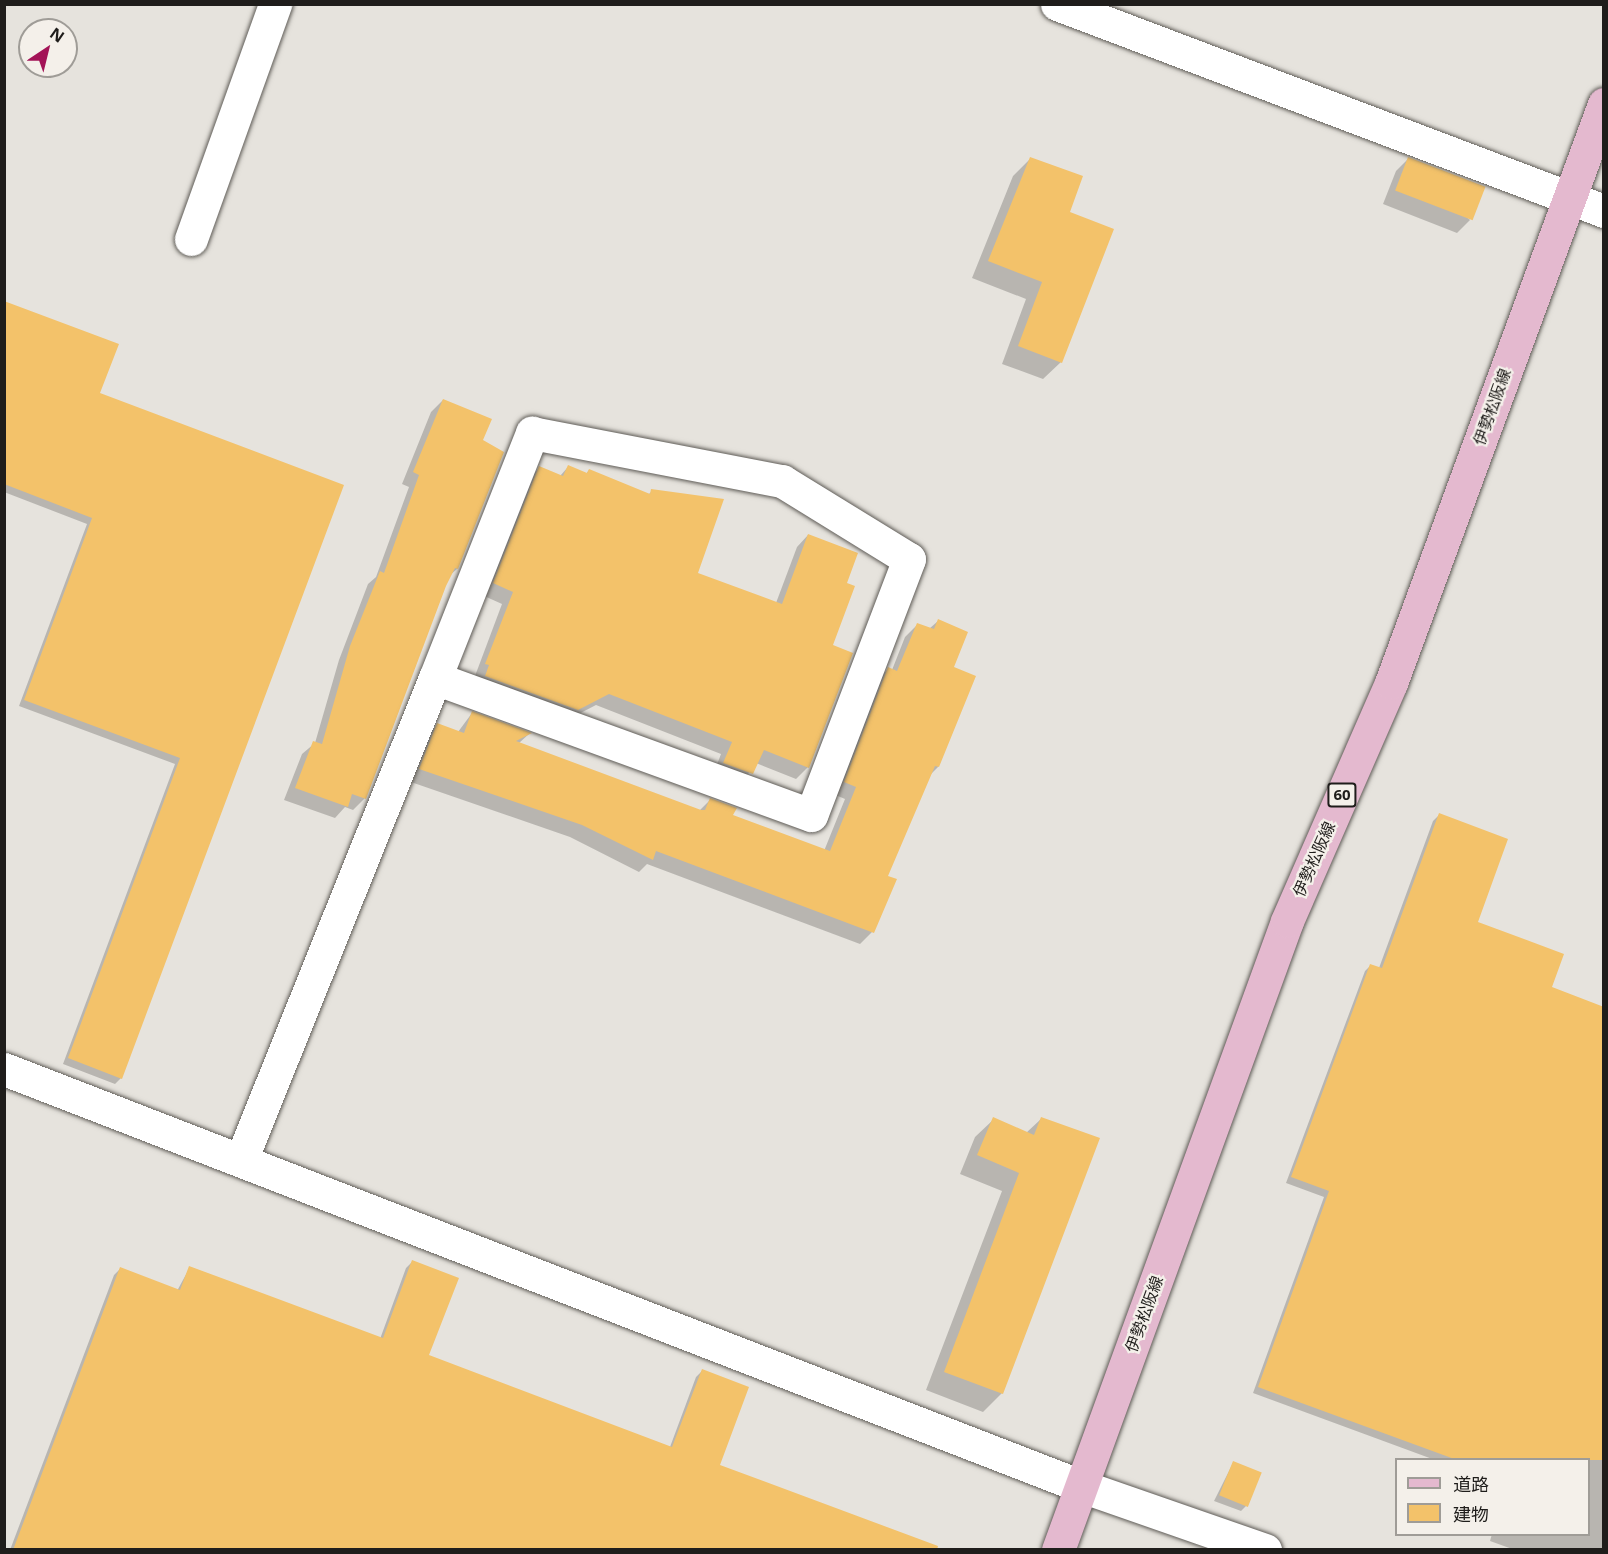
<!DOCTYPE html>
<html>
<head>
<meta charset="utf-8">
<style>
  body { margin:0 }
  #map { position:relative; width:1608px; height:1554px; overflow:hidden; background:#e6e3dd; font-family:"Open Sans","Noto Sans JP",sans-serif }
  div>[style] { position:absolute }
  .shadow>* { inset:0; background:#0003 }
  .building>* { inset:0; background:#f3c26a; transform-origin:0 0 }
  .roads { filter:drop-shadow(0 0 2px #5f5c57) drop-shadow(0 0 2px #5f5c57) }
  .minor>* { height:33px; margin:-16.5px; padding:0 16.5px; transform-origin:16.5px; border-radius:16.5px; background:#fff }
  .primary>* { height:33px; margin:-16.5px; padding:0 16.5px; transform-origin:16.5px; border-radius:16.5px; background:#e4b9cf }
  span { translate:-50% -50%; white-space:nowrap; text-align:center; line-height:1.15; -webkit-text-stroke:4.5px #f4f0ea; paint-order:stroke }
  .shield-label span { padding:2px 4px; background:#f4f0ea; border:2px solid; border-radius:4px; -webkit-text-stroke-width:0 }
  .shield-label { font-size:15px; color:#1f1d1b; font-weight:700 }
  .street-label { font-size:16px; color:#1f1d1b }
  .frame { position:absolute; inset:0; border:6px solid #1f1d1b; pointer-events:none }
  .legend { position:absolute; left:1395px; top:1458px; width:195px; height:78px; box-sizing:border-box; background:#f4f0ea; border:2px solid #9f9c97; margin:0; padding:8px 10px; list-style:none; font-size:18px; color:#1f1d1b }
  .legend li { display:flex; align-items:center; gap:12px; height:30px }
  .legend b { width:30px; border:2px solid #9f9c97 }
  .north { position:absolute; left:18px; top:18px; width:60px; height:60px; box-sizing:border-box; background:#f4f0ea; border:2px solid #9f9c97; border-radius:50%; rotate:35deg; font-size:16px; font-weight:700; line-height:24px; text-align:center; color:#1f1d1b }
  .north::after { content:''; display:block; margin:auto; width:21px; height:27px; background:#a31357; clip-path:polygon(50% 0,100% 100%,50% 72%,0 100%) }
</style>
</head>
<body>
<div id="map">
  <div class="shadow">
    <div style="clip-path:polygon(1030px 159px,1069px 213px,1061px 362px,1043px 379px,1002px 364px,1026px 299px,972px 278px,1013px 176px)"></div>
    <div style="clip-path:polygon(1408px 159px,1470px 220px,1457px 233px,1383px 204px,1396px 171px)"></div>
    <div style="clip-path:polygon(4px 302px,98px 394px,342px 486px,121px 1078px,115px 1084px,63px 1064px,175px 764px,19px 706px,87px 524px,4px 492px)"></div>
    <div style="clip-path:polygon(443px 400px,481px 441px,502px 453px,457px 569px,449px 576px,365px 798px,353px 810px,345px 807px,335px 818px,284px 800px,302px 754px,315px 743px,339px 660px,368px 584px,376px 577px,409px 487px,402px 484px,431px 412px)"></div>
    <div style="clip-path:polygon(568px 467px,586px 474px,589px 470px,648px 495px,652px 491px,696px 574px,776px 603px,797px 547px,808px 535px,845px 584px,808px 767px,796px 779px,756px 763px,740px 785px,713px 775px,721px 754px,596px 705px,565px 721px,475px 676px,502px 604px,482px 595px,528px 480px,539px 468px,560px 476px)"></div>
    <div style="clip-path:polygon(938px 621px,952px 668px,938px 767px,929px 776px,886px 876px,895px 880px,872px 932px,860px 944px,647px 864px,639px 872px,570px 837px,408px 781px,425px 737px,437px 725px,458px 732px,472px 713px,529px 734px,519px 743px,699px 811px,710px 800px,731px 816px,824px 851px,845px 799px,833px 794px,876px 681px,888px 669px,892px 670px,905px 637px,917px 625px,929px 629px)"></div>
    <div style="clip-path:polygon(1439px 815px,1476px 923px,1550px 987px,1604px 1009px,1604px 1550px,1515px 1550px,1490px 1541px,1492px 1534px,1588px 1534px,1588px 1460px,1435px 1460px,1253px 1393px,1324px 1197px,1286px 1183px,1365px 971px,1371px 965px,1379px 968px,1433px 821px)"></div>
    <div style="clip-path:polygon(994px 1119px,1026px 1133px,1041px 1119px,1002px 1393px,983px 1412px,926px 1390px,1002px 1191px,960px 1174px,975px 1137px)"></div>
    <div style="clip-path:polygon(412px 1262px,427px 1356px,670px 1447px,696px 1377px,702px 1371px,718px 1465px,910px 1550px,10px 1550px,114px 1275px,120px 1269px,177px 1291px,190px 1267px,380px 1339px,406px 1268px)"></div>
    <div style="clip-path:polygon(1233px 1463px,1247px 1505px,1241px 1511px,1214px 1501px)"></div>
  </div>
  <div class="building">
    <div style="clip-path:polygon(1030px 157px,1083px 176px,1070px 212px,1114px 229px,1062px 363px,1018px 346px,1042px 282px,988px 261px)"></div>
    <div style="left:1408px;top:157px;width:83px;height:36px;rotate:21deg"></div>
    <div style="clip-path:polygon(4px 301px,119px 344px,100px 393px,344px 485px,122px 1079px,68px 1058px,180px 758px,24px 700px,92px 518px,4px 484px)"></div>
    <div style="clip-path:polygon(443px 399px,492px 419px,483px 440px,504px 452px,458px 569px,455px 568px,446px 586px,366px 799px,352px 794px,348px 807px,295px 788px,313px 741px,322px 744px,350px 646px,380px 571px,384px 573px,419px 475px,413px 472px)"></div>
    <div style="clip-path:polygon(568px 465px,587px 473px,589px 469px,650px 494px,651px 489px,724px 499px,698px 573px,782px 604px,808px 534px,858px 553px,847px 583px,855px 586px,833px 645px,853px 653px,809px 768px,764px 750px,753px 774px,723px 763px,732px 742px,609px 694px,578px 710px,485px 676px,489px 665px,485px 664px,513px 592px,493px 583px,539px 466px,563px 476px)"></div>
    <div style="clip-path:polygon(938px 619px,968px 632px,954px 667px,976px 676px,939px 767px,935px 766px,888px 876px,897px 879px,874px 933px,656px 851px,653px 860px,582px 825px,419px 769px,437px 723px,464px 733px,472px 711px,532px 733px,516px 741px,701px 810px,705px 810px,710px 798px,737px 808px,733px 815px,830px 851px,856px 787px,844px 782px,888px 667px,897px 671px,917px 623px,934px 629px)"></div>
    <div style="clip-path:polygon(1439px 813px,1508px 839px,1478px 922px,1564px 954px,1552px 987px,1604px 1007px,1604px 1460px,1457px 1460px,1258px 1387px,1329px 1191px,1291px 1177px,1370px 964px,1382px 968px)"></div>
    <div style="clip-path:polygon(993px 1117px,1034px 1135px,1041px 1117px,1100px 1138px,1003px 1394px,944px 1372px,1019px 1173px,977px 1155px)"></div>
    <div style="clip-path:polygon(412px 1260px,459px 1278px,429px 1355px,672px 1447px,702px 1369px,749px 1387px,720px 1465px,938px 1546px,937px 1550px,13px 1550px,120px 1267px,180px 1290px,189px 1266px,383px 1338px)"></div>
    <div style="left:1233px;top:1461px;width:31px;height:37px;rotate:22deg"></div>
  </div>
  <div class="roads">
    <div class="minor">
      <div style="left:1057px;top:4px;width:585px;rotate:20.73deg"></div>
      <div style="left:191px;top:239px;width:250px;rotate:-70.3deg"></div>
      <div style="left:532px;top:433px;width:255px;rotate:10.9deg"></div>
      <div style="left:782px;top:481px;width:149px;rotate:31.6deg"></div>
      <div style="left:909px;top:559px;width:274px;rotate:110.9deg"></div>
      <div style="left:811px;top:815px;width:400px;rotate:-160deg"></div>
      <div style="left:435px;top:678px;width:264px;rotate:-68.4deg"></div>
      <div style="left:4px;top:1069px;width:1155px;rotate:21.17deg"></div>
      <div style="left:1081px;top:1486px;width:195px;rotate:19.2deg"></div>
      <div style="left:241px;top:1160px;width:520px;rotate:-68.08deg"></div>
    </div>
    <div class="primary">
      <div style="left:1058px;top:1550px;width:669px;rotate:-69.99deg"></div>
      <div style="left:1287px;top:921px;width:260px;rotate:-66.4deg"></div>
      <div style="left:1391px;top:683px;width:617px;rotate:-69.8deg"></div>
    </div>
  </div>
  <div class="shield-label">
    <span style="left:1342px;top:795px">60</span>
  </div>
  <div class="street-label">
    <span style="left:1492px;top:407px;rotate:-70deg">伊勢松阪線</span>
    <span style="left:1314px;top:859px;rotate:-66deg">伊勢松阪線</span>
    <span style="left:1144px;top:1314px;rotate:-70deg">伊勢松阪線</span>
  </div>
  <div class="frame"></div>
  <ul class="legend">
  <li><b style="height:8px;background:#e4b9cf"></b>道路</li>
  <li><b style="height:16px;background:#f3c26a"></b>建物</li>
  </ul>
  <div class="north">N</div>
</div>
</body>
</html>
